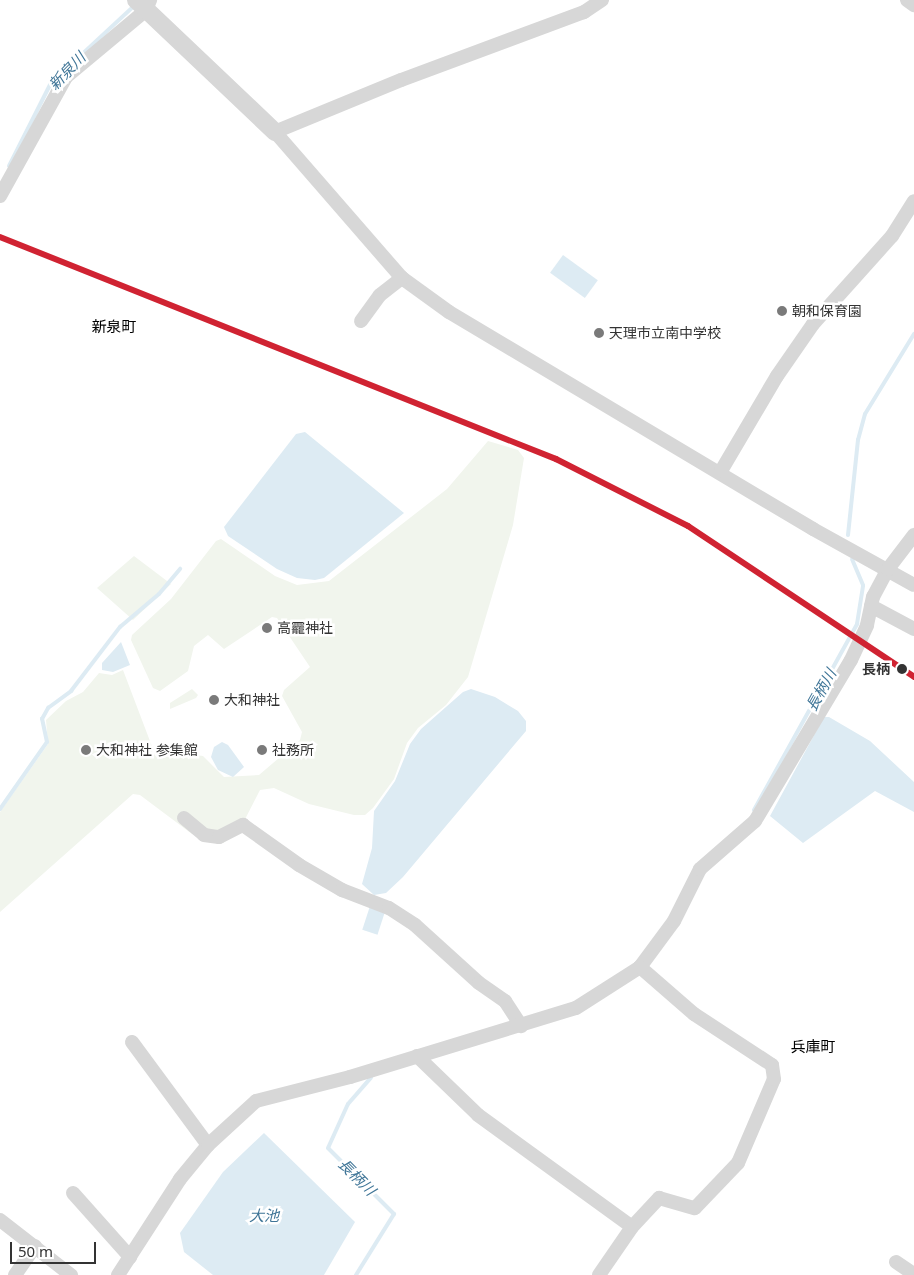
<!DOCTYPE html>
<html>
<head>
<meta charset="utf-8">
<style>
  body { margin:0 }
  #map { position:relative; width:914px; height:1275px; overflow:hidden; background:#fff; font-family:"Noto Sans","Noto Sans JP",sans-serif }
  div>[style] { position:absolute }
  .green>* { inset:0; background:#f1f5ed }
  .water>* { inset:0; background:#ddebf3; transform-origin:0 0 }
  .stream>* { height:4px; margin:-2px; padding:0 2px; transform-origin:2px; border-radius:2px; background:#ddebf3 }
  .minor>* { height:14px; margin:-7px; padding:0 7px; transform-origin:7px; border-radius:7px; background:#d7d7d7 }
  .tertiary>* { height:18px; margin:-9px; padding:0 9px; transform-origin:9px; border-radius:9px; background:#d7d7d7 }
  .rail-1>* { height:6px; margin:-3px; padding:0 3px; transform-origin:3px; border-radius:3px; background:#d02332 }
  .dots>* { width:14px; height:14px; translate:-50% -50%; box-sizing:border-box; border:2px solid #fff; border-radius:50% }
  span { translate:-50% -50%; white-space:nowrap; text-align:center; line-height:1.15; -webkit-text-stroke:5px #fff; paint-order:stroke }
  .poi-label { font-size:14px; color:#333 }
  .left { translate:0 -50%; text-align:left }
  .stop-label { font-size:14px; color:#333; font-weight:700 }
  .right { translate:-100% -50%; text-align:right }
  .water-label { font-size:15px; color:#3f7597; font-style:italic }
  .neighbourhood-label { font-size:15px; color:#000 }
  .scale { position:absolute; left:10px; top:1242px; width:86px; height:22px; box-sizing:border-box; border:2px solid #333; border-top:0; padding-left:6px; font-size:15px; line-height:18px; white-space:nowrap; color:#333; -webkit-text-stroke:4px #fff; paint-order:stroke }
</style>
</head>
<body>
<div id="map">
  <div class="green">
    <div style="clip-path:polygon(488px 441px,518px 450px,524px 458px,513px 525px,468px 677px,446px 705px,418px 728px,407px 743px,394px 779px,373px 808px,365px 815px,354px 815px,309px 804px,274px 788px,260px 790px,238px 833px,223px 843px,192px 834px,140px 795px,133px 794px,0 912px,0 812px,48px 744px,46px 720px,66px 701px,83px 692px,99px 673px,112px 675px,123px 670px,153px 749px,203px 756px,224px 777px,259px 775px,300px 740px,302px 732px,282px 696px,284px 690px,310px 667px,277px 618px,272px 617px,224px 649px,208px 635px,194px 646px,188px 671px,160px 691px,153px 688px,131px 640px,132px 635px,171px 599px,216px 541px,221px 539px,275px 576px,297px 585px,329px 581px,447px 489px)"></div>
    <div style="clip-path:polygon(134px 556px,171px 584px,133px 620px,97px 588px)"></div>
    <div style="clip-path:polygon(192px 689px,198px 695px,196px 698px,170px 709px,170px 703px)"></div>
  </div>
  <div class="water">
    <div style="left:563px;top:255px;width:43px;height:22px;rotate:36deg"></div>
    <div style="clip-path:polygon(305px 432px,404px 513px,324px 578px,315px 580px,297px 578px,277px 569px,228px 536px,224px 527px,296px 434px)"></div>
    <div style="clip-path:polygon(121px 642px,130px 665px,113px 672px,102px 670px,102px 663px)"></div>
    <div style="clip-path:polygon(471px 689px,495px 697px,518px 711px,526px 721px,526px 731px,403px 877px,386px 893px,374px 895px,362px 884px,372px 848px,374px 811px,395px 781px,410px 744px,421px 729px,463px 692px)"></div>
    <div style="clip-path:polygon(824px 717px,829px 717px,870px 741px,914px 782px,914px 812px,875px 791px,803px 843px,770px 816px)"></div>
    <div style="clip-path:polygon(222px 742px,228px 745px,244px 767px,233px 777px,218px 770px,211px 757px,214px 747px)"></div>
    <div style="left:370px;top:906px;width:16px;height:25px;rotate:18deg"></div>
    <div style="clip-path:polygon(264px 1133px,355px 1222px,324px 1275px,213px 1275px,184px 1252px,180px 1233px,223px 1172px)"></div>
  </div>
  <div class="stream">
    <div style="left:78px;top:58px;width:78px;rotate:-42.9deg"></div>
    <div style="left:9px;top:166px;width:91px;rotate:-63.2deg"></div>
    <div style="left:50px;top:85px;width:14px;rotate:-45deg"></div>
    <div style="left:848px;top:535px;width:96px;rotate:-84deg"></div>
    <div style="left:858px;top:440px;width:27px;rotate:-75deg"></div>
    <div style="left:865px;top:414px;width:94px;rotate:-58.5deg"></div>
    <div style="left:0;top:809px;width:82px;rotate:-55deg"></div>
    <div style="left:47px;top:742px;width:24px;rotate:-102deg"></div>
    <div style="left:42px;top:719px;width:13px;rotate:-61deg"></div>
    <div style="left:48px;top:708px;width:29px;rotate:-36deg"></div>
    <div style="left:71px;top:691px;width:81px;rotate:-52.6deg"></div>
    <div style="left:120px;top:627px;width:51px;rotate:-40.2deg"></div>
    <div style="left:159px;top:594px;width:33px;rotate:-50deg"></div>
    <div style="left:754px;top:810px;width:213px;rotate:-61deg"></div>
    <div style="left:857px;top:624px;width:39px;rotate:-81deg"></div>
    <div style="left:863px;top:585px;width:28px;rotate:-113deg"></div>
    <div style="left:356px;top:1275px;width:72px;rotate:-58.1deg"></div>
    <div style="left:394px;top:1214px;width:93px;rotate:-135deg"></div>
    <div style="left:328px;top:1148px;width:48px;rotate:-65.6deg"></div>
    <div style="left:348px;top:1104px;width:35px;rotate:-49deg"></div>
  </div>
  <div class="minor">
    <div style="left:602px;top:0;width:22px;rotate:146deg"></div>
    <div style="left:584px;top:12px;width:195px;rotate:159.6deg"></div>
    <div style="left:401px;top:80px;width:136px;rotate:157.6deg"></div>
    <div style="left:275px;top:132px;width:194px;rotate:49deg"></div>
    <div style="left:402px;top:278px;width:58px;rotate:35.9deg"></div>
    <div style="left:449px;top:312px;width:424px;rotate:30.8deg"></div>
    <div style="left:813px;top:529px;width:115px;rotate:29deg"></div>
    <div style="left:907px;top:0;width:9px;rotate:36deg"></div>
    <div style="left:0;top:196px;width:136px;rotate:-61deg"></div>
    <div style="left:66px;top:77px;width:104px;rotate:-39.9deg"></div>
    <div style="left:146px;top:10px;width:11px;rotate:-68deg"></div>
    <div style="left:361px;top:321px;width:32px;rotate:-54deg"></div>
    <div style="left:380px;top:295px;width:28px;rotate:-38deg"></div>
    <div style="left:721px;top:471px;width:110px;rotate:-59.5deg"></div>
    <div style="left:777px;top:376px;width:63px;rotate:-55.3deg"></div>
    <div style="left:813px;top:324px;width:118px;rotate:-48.1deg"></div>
    <div style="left:892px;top:236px;width:41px;rotate:-57.8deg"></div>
    <div style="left:871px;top:606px;width:49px;rotate:28.1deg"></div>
    <div style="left:184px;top:818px;width:26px;rotate:40deg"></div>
    <div style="left:204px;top:835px;width:15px;rotate:8deg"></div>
    <div style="left:219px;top:837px;width:27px;rotate:-27deg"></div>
    <div style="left:243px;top:825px;width:69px;rotate:35.5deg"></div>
    <div style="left:299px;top:865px;width:50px;rotate:30.2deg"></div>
    <div style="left:342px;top:890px;width:50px;rotate:21deg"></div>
    <div style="left:389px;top:908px;width:31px;rotate:33deg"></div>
    <div style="left:415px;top:925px;width:86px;rotate:42.2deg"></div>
    <div style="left:479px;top:983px;width:32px;rotate:35deg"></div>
    <div style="left:505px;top:1001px;width:30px;rotate:57deg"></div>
    <div style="left:132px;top:1042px;width:128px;rotate:53.6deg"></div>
    <div style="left:417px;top:1056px;width:85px;rotate:44deg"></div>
    <div style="left:478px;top:1115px;width:190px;rotate:36deg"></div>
    <div style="left:73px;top:1193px;width:86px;rotate:48.3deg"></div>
    <div style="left:0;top:1220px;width:90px;rotate:37.8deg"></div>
    <div style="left:896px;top:1262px;width:22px;rotate:34deg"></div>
    <div style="left:15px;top:1275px;width:35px;rotate:-55deg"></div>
    <div style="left:118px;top:1275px;width:114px;rotate:-57.1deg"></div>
    <div style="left:180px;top:1179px;width:44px;rotate:-50.5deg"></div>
    <div style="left:208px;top:1145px;width:65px;rotate:-42.5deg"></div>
    <div style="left:256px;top:1101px;width:97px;rotate:-14.3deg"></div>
    <div style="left:350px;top:1077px;width:236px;rotate:-17deg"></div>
    <div style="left:576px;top:1008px;width:76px;rotate:-32.6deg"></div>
    <div style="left:640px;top:967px;width:57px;rotate:-53.5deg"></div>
    <div style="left:674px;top:921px;width:58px;rotate:-63.4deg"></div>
    <div style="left:700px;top:869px;width:73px;rotate:-41.1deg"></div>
    <div style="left:755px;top:821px;width:187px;rotate:-59.2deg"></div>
    <div style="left:851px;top:660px;width:38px;rotate:-65deg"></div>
    <div style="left:867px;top:625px;width:29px;rotate:-78deg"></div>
    <div style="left:873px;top:597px;width:32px;rotate:-62deg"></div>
    <div style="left:888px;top:569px;width:43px;rotate:-52.6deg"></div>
    <div style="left:599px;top:1275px;width:58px;rotate:-55.5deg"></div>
    <div style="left:632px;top:1227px;width:40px;rotate:-47deg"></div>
    <div style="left:659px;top:1198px;width:37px;rotate:16deg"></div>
    <div style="left:695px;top:1208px;width:62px;rotate:-46.3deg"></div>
    <div style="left:738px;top:1163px;width:91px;rotate:-66.8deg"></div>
    <div style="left:774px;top:1079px;width:14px;rotate:-98deg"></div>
    <div style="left:772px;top:1065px;width:93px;rotate:-146.8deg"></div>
    <div style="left:694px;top:1014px;width:72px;rotate:-139deg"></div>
  </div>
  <div class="tertiary">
    <div style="left:136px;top:0;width:192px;rotate:43.5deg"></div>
  </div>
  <div class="rail-1">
    <div style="left:0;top:237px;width:599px;rotate:21.77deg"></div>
    <div style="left:556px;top:459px;width:148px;rotate:26.9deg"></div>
    <div style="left:688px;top:526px;width:272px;rotate:33.7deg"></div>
  </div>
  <div class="dots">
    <div style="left:782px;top:311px;background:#7a7a7a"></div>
    <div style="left:599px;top:333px;background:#7a7a7a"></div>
    <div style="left:267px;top:628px;background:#7a7a7a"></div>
    <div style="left:902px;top:669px;background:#333"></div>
    <div style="left:214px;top:700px;background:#7a7a7a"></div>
    <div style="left:86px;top:750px;background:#7a7a7a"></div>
    <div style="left:262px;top:750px;background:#7a7a7a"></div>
  </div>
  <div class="poi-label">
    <span class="left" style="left:792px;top:311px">朝和保育園</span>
    <span class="left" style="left:609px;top:333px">天理市立南中学校</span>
    <span class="left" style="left:277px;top:628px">高龗神社</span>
    <span class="left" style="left:224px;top:700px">大和神社</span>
    <span class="left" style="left:96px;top:750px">大和神社 参集館</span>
    <span class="left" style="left:272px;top:750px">社務所</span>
  </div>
  <div class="stop-label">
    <span class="right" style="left:890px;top:669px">長柄</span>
  </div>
  <div class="water-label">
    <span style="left:67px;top:71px;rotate:-46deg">新泉川</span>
    <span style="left:821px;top:690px;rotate:-61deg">長柄川</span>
    <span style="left:357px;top:1177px;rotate:45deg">長柄川</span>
    <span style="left:264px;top:1216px">大池</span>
  </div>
  <div class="neighbourhood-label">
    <span style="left:114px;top:327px">新泉町</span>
    <span style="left:813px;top:1047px">兵庫町</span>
  </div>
  <div class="scale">50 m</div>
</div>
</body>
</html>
